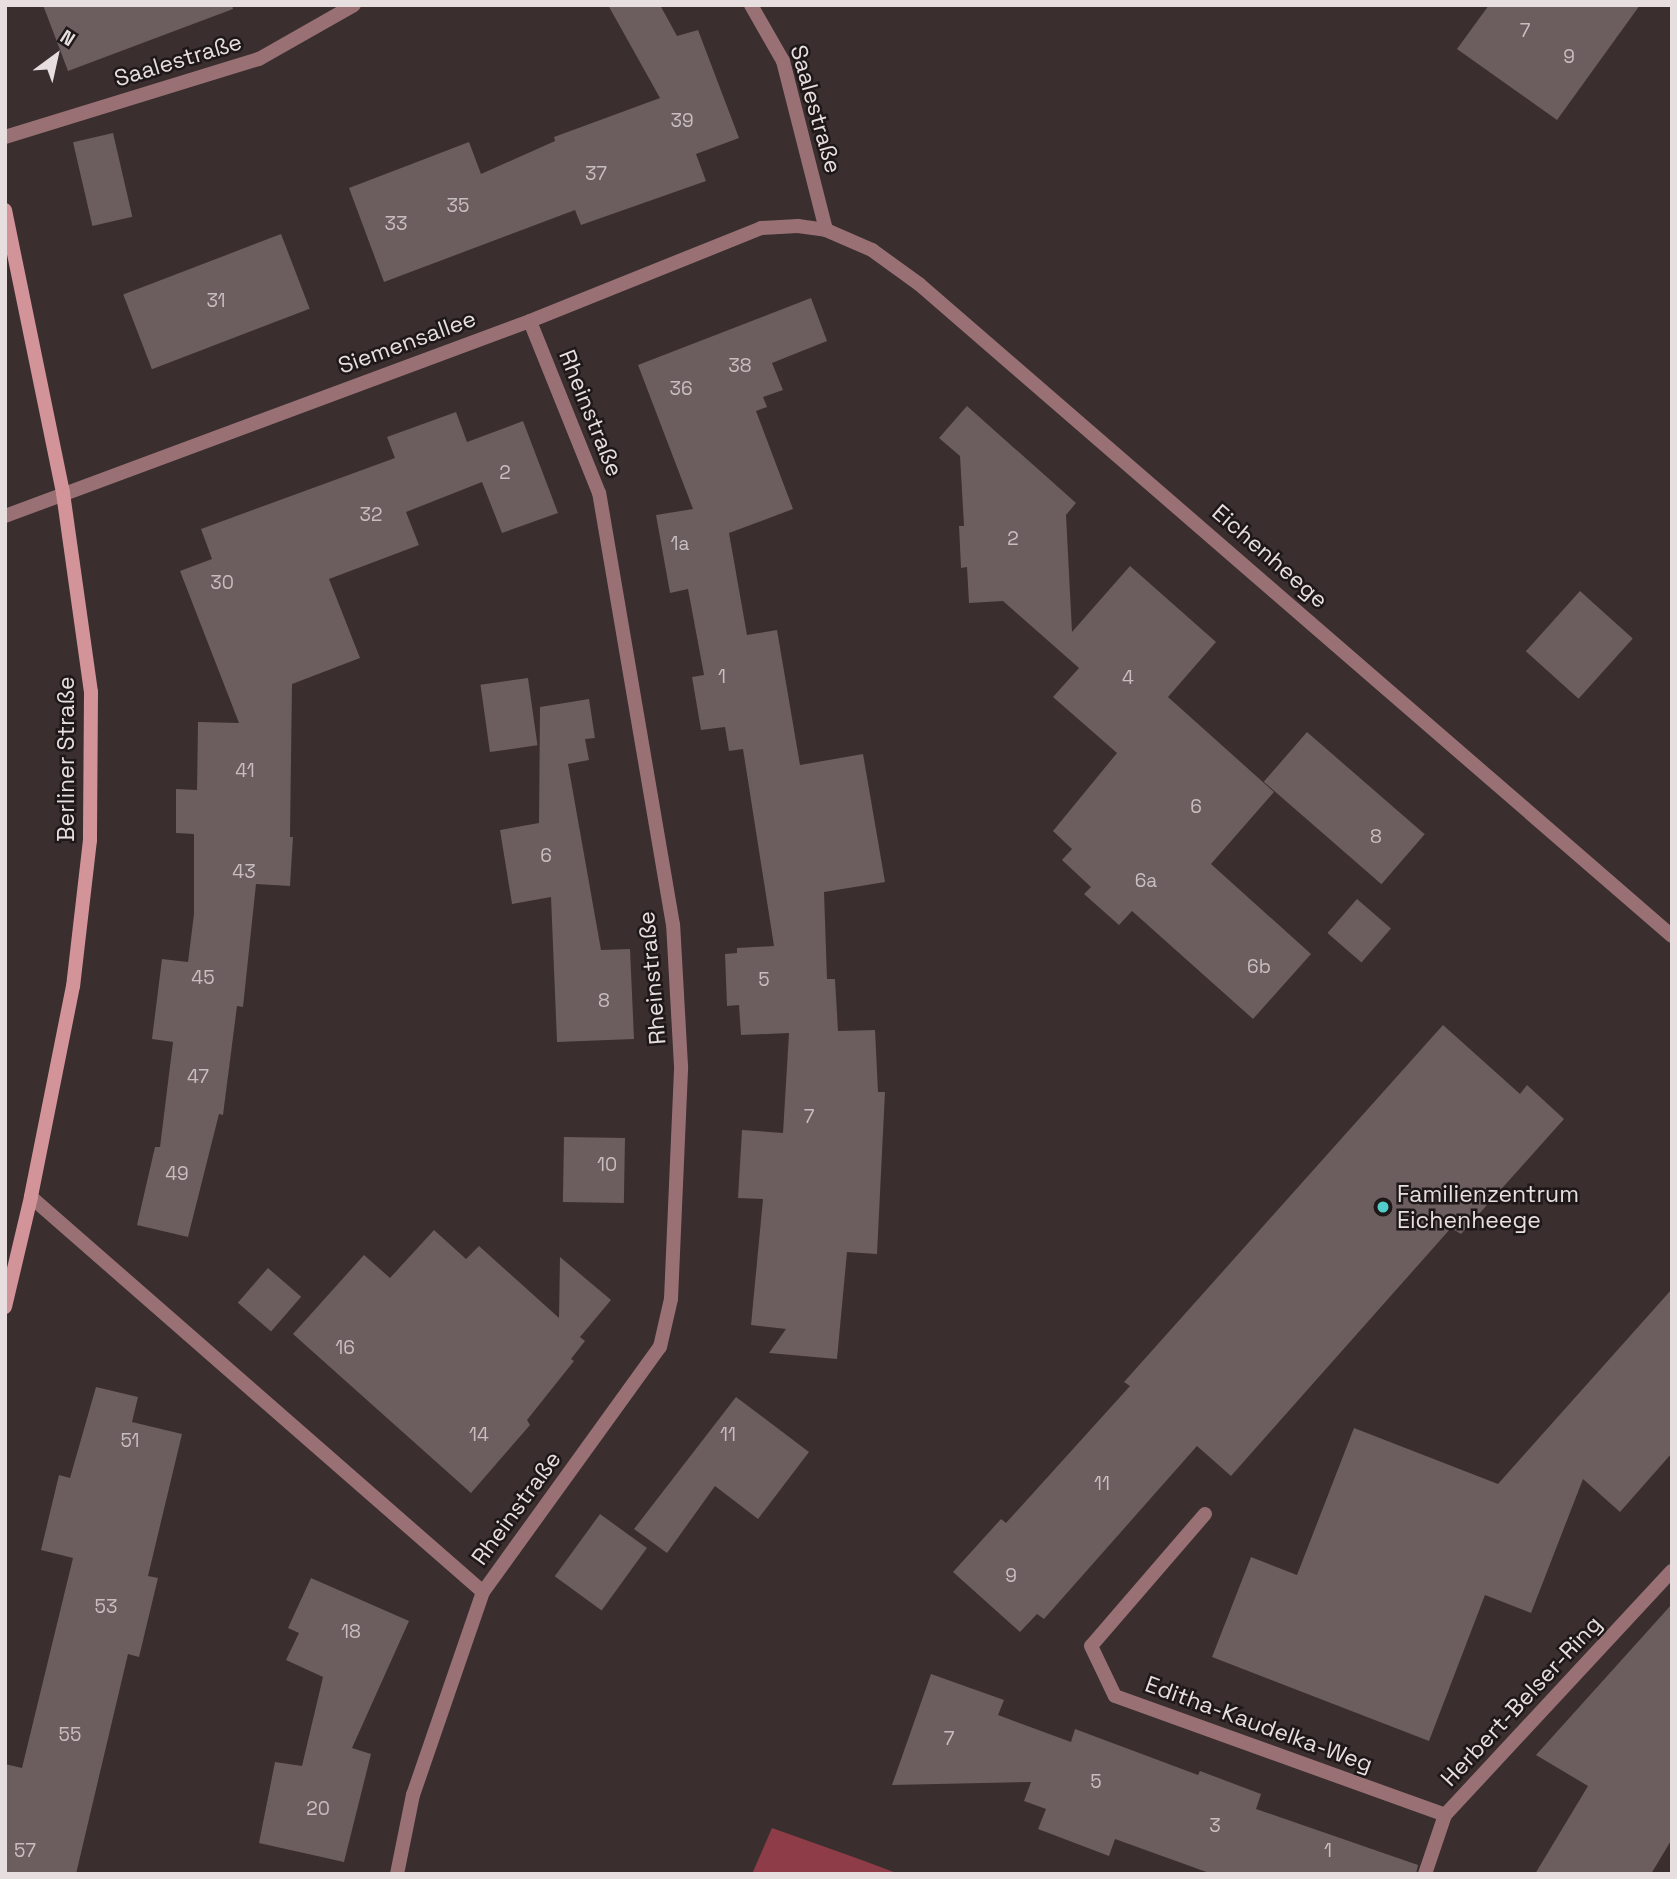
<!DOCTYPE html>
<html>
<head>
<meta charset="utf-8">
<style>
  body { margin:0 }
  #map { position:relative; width:1677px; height:1879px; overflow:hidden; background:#3a2e2f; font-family:"Space Grotesk",sans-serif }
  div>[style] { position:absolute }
  .forest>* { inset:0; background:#8e3c48 }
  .building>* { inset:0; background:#6c5d5e; transform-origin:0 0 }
  .street>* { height:14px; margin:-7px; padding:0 7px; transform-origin:7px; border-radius:7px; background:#997174 }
  .secondary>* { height:14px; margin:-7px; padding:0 7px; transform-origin:7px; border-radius:7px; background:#d39499 }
  .dots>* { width:19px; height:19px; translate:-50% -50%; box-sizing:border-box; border:4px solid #1e1818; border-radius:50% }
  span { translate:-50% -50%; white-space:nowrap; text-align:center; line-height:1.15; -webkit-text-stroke:5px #1e1818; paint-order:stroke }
  .number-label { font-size:19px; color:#c8bebf }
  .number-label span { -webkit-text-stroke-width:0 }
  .street-label { font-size:23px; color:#e7dedf }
  .poi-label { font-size:23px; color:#e7dedf }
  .left { translate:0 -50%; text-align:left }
  .frame { position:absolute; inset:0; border:7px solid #e7dedf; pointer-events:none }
  .north { position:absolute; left:21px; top:21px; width:70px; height:70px; -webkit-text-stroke:5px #1e1818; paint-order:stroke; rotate:33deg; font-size:19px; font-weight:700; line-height:28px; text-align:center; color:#e7dedf }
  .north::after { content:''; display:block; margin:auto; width:24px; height:32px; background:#e7dedf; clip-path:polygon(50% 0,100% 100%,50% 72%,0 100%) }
</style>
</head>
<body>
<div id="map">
  <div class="forest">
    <div style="clip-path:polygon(772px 1828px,859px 1859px,899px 1874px,752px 1874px)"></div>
  </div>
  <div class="building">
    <div style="clip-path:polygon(43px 5px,232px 5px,233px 9px,68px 71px)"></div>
    <div style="clip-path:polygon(608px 5px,660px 5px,677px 36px,698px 30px,739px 138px,696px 154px,706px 181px,581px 225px,575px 210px,384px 282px,349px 188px,469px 142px,481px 174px,555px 141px,554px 137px,660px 98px)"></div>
    <div style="clip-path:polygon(1489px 5px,1640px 5px,1557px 120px,1457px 49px)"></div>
    <div style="left:113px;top:133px;width:86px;height:41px;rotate:77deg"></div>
    <div style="left:281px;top:234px;width:80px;height:169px;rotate:69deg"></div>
    <div style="clip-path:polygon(811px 298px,827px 341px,772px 363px,783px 390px,763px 397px,767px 407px,756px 411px,793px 509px,729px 533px,747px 635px,777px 630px,800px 765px,863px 754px,885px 882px,824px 892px,827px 979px,835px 979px,838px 1031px,875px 1030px,878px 1092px,885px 1092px,877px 1254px,847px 1252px,837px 1359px,769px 1353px,786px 1329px,751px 1325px,763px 1199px,738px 1198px,742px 1130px,783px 1133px,789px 1033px,741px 1035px,739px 1005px,727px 1006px,725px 954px,737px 953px,737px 948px,774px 946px,743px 749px,729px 751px,725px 727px,701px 730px,692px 677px,704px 675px,688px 589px,670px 593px,656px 515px,693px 509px,638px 365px)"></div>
    <div style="clip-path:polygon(967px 406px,1076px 503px,1066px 515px,1072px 632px,1130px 566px,1216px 642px,1168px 697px,1274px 792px,1211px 864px,1311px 954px,1253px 1019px,1132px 911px,1119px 925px,1084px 894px,1091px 887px,1062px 860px,1072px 849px,1053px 831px,1117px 753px,1053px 697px,1079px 668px,1003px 601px,969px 603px,967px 567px,961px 568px,959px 526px,964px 526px,960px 456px,939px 438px)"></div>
    <div style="clip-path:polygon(456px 412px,467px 442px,523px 421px,558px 513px,502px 533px,482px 482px,406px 512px,419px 545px,329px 579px,360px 658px,292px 684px,290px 837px,293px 837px,290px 886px,256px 884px,243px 1007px,237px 1006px,223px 1115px,219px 1114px,188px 1237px,137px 1225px,155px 1147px,160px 1147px,173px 1042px,152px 1039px,162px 959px,188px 962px,194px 914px,194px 834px,176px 833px,176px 789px,197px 790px,198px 722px,239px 723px,180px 571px,212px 559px,201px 529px,395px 458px,387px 437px)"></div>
    <div style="left:1580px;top:591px;width:71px;height:81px;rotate:42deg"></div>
    <div style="left:528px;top:678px;width:68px;height:48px;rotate:82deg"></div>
    <div style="clip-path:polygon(589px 699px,595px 738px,585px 739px,589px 760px,568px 764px,601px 950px,630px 949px,634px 1039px,557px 1042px,551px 897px,512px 904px,500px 830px,539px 823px,540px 707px)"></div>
    <div style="left:1307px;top:732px;width:156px;height:66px;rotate:41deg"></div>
    <div style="left:1357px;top:899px;width:45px;height:45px;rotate:41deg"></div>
    <div style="clip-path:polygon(1443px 1025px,1520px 1094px,1527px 1085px,1564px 1119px,1461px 1234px,1451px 1228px,1231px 1476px,1197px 1446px,1044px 1619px,1037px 1614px,1020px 1632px,953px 1572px,1001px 1519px,1006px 1523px,1130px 1386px,1124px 1382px)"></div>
    <div style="left:564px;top:1137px;width:61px;height:65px;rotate:1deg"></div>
    <div style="clip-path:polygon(434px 1230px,466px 1259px,479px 1246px,559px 1318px,560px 1257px,611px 1300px,580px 1337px,585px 1341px,571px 1359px,574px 1361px,527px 1420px,530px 1425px,471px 1493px,293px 1334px,364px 1255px,390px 1278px)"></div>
    <div style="left:268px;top:1268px;width:44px;height:46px;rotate:41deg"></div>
    <div style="clip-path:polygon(1672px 1289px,1672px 1453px,1620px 1512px,1583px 1479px,1531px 1613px,1485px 1595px,1429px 1741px,1212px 1657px,1251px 1557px,1297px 1575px,1354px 1428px,1498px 1484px)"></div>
    <div style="clip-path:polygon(96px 1387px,138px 1397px,132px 1422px,182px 1434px,148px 1576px,158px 1578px,139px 1657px,128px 1654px,76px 1874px,5px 1874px,5px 1764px,22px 1768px,73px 1558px,41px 1550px,59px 1475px,70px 1478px)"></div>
    <div style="clip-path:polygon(736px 1397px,809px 1452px,758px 1519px,715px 1486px,667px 1553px,634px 1529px)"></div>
    <div style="left:600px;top:1514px;width:58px;height:77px;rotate:36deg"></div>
    <div style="clip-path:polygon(311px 1578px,409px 1621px,352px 1748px,371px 1754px,344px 1862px,259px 1843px,275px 1762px,302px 1766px,323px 1677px,286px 1660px,299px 1633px,288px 1628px)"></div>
    <div style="clip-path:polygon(1672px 1604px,1672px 1839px,1651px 1874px,1535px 1874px,1588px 1786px,1536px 1755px)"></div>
    <div style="clip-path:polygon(931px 1674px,1004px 1700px,998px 1715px,1071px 1742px,1075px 1729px,1198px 1775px,1200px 1771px,1261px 1794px,1256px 1809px,1418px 1865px,1416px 1874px,1212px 1874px,1115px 1839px,1109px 1856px,1038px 1829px,1046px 1809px,1024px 1801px,1031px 1782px,892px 1785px)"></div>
  </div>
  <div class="street">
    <div style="left:751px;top:5px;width:64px;rotate:60.3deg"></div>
    <div style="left:783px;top:61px;width:174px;rotate:75.7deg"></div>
    <div style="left:5px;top:137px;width:266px;rotate:-17.1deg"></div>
    <div style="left:259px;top:59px;width:109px;rotate:-29.6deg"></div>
    <div style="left:5px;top:516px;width:560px;rotate:-20.38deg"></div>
    <div style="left:530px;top:321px;width:249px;rotate:-21.9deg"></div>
    <div style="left:761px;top:228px;width:37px;rotate:-3deg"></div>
    <div style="left:798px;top:226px;width:28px;rotate:8deg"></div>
    <div style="left:826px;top:230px;width:50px;rotate:23.5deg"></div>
    <div style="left:872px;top:250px;width:58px;rotate:35.9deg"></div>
    <div style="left:919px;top:284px;width:996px;rotate:40.89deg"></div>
    <div style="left:31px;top:1197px;width:600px;rotate:41.15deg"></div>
    <div style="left:1205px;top:1514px;width:174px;rotate:130.8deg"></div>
    <div style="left:1091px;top:1646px;width:55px;rotate:64.4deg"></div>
    <div style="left:1115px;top:1696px;width:351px;rotate:19.8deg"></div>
    <div style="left:397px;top:1874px;width:81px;rotate:-78.6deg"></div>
    <div style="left:413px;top:1795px;width:215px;rotate:-71deg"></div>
    <div style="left:483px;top:1592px;width:302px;rotate:-54.2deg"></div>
    <div style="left:660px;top:1347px;width:49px;rotate:-77.1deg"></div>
    <div style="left:671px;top:1299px;width:233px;rotate:-87.5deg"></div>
    <div style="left:681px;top:1066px;width:141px;rotate:-93.2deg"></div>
    <div style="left:673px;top:925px;width:438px;rotate:-99.7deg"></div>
    <div style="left:599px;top:493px;width:185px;rotate:-111.9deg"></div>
    <div style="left:1425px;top:1874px;width:62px;rotate:-71.3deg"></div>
    <div style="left:1445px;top:1815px;width:333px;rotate:-47.1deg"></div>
  </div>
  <div class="secondary">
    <div style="left:5px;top:210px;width:289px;rotate:78.4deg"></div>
    <div style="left:63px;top:493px;width:201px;rotate:82deg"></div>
    <div style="left:91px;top:692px;width:148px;rotate:90.4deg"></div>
    <div style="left:90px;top:840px;width:147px;rotate:96.6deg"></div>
    <div style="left:73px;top:986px;width:215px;rotate:101.3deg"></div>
    <div style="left:31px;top:1197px;width:113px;rotate:103.3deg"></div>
  </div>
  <div class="dots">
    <div style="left:1383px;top:1207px;background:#53cdcb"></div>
  </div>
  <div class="number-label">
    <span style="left:1525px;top:31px">7</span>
    <span style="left:1569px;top:57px">9</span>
    <span style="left:682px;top:121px">39</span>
    <span style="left:596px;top:174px">37</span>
    <span style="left:458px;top:206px">35</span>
    <span style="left:396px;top:224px">33</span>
    <span style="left:216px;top:301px">31</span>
    <span style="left:740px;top:366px">38</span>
    <span style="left:681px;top:389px">36</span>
    <span style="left:505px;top:473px">2</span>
    <span style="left:371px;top:515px">32</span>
    <span style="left:1013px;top:539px">2</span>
    <span style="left:680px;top:544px">1a</span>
    <span style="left:222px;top:583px">30</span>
    <span style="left:722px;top:677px">1</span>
    <span style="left:1128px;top:678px">4</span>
    <span style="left:245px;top:771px">41</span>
    <span style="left:1196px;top:807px">6</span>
    <span style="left:1376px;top:837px">8</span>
    <span style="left:546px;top:856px">6</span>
    <span style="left:244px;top:872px">43</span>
    <span style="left:1146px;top:881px">6a</span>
    <span style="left:1259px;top:967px">6b</span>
    <span style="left:203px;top:978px">45</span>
    <span style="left:764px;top:980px">5</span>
    <span style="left:604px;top:1001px">8</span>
    <span style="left:198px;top:1077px">47</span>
    <span style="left:809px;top:1117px">7</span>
    <span style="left:607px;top:1165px">10</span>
    <span style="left:177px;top:1174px">49</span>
    <span style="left:345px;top:1348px">16</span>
    <span style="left:479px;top:1435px">14</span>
    <span style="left:728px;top:1435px">11</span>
    <span style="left:130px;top:1441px">51</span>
    <span style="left:1102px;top:1484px">11</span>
    <span style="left:1011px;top:1576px">9</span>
    <span style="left:106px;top:1607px">53</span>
    <span style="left:351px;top:1632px">18</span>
    <span style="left:70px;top:1735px">55</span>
    <span style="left:949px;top:1739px">7</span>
    <span style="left:1096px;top:1782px">5</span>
    <span style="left:318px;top:1809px">20</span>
    <span style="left:1215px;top:1826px">3</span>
    <span style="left:25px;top:1851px">57</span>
    <span style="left:1328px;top:1851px">1</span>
  </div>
  <div class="street-label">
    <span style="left:178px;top:60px;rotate:-17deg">Saalestraße</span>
    <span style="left:816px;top:109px;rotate:74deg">Saalestraße</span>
    <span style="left:407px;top:342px;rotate:-20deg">Siemensallee</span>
    <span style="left:591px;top:413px;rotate:68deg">Rheinstraße</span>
    <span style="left:1270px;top:556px;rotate:41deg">Eichenheege</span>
    <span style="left:66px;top:759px;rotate:-90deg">Berliner Straße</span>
    <span style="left:652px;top:978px;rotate:-95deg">Rheinstraße</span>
    <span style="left:516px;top:1508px;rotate:-54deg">Rheinstraße</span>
    <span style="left:1521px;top:1701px;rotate:-47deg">Herbert-Belser-Ring</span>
    <span style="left:1259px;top:1724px;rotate:20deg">Editha-Kaudelka-Weg</span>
  </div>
  <div class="poi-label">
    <span class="left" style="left:1397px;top:1207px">Familienzentrum<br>Eichenheege</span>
  </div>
  <div class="frame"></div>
  <div class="north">N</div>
</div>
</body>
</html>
